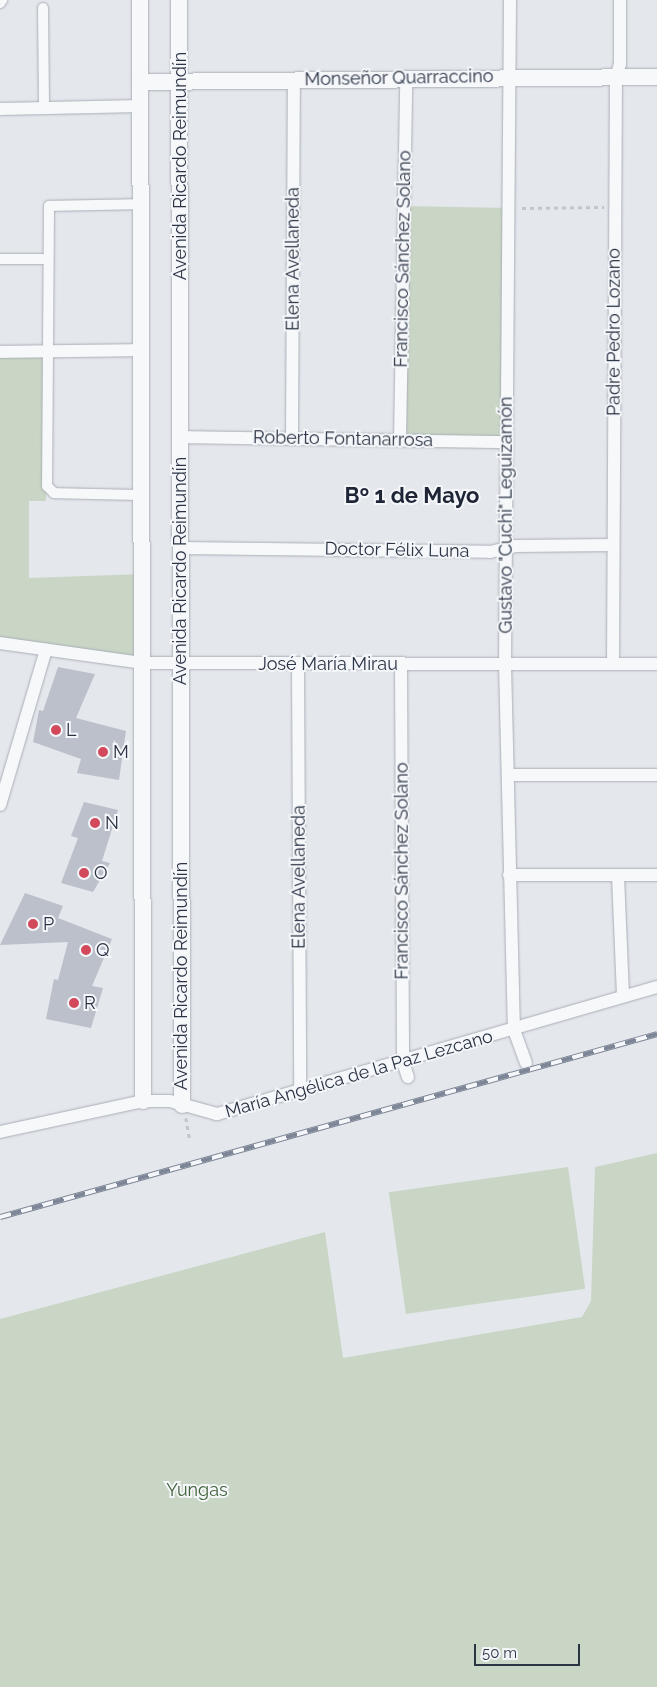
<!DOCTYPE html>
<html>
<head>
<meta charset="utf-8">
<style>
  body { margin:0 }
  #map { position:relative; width:657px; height:1687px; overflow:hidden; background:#e4e7ec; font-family:Raleway,sans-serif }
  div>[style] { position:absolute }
  .green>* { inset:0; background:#c9d6c5; transform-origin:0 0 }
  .building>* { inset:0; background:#bbc0ca }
  .path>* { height:2.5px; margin-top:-1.25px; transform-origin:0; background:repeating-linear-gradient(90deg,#c2c5cb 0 4px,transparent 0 8px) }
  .roads { filter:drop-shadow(0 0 1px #a9aeb7) drop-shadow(0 0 1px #a9aeb7) }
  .pedestrian>* { height:10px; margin:-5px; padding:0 5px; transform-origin:5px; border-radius:5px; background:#f7f8fa }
  .minor>* { height:12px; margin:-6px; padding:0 6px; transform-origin:6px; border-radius:6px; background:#f7f8fa }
  .tertiary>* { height:16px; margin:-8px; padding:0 8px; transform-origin:8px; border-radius:8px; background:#f7f8fa }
  .rail>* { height:5.5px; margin-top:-2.75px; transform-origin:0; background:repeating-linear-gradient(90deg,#f4f6f9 0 11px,#7d8696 0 22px); box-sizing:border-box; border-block:1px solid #7d8696 }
  .dots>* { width:14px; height:14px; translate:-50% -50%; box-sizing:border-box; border:2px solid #f4f6f9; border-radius:50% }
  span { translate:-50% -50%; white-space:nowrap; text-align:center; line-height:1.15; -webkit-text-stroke:4px #f4f6f9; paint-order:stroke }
  .street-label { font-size:18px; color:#2b3445 }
  .poi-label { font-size:18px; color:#2b3445 }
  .left { translate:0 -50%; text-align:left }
  .park-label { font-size:18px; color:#3f6138 }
  .district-label { font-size:22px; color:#1d2536; font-weight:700 }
  .scale { position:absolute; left:474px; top:1644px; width:106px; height:22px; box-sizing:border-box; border:2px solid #2b3445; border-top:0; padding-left:6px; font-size:15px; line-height:18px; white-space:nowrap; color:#2b3445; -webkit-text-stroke:4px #f4f6f9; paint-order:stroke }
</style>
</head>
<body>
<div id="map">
  <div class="green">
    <div style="left:511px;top:208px;width:234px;height:108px;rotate:91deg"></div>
    <div style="clip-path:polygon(0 352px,48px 352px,46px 501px,29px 501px,29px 578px,143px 574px,143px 663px,0 641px)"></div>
    <div style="clip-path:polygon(657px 1153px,657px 1687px,0 1687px,0 1319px,325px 1232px,343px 1358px,582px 1317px,591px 1301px,595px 1167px)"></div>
    <div style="left:568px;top:1167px;width:123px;height:181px;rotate:82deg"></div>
  </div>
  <div class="building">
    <div style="clip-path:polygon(58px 667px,95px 674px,76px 718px,126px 731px,119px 780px,77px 773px,81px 759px,33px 742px,39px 710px,43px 711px)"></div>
    <div style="clip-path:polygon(84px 802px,118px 810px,102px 861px,110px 863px,93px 892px,61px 883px,78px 838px,71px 836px)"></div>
    <div style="clip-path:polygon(25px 893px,63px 906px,58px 918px,112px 939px,92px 986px,103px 988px,91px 1028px,46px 1019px,54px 979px,58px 980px,68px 942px,0 945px)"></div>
  </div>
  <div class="path">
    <div style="left:522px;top:208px;width:82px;rotate:-0.7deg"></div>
    <div style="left:186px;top:1118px;width:23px;rotate:80deg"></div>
  </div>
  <div class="roads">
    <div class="pedestrian">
      <div style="left:0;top:3px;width:4px;rotate:-56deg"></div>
      <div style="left:43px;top:8px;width:100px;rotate:89.4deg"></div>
      <div style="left:143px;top:204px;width:94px;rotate:178.8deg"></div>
      <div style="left:49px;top:206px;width:280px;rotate:90.4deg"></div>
      <div style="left:47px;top:486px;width:10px;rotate:45deg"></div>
      <div style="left:54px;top:493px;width:90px;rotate:1.3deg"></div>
      <div style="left:0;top:259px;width:48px"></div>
    </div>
    <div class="minor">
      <div style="left:510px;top:0;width:664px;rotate:90.43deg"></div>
      <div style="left:505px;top:664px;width:366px;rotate:88.6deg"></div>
      <div style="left:514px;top:1030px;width:35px;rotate:70deg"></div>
      <div style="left:0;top:109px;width:141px;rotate:-1.2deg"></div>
      <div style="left:0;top:352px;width:143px;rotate:-0.8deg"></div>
      <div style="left:181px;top:437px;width:325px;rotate:0.9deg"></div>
      <div style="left:292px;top:439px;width:359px;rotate:-89.7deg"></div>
      <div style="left:400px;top:440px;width:361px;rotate:-89deg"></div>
      <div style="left:180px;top:548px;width:310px;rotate:0.7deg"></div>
      <div style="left:490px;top:552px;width:26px;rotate:-13deg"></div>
      <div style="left:515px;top:546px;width:98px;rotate:-0.6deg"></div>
      <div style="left:0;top:643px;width:144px;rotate:8deg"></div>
      <div style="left:143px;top:663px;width:514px;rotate:0.11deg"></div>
      <div style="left:298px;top:664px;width:427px;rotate:89.7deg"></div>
      <div style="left:401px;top:664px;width:398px;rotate:89.7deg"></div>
      <div style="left:403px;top:1062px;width:16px;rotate:72deg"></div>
      <div style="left:613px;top:664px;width:587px;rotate:-89.71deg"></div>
      <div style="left:616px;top:77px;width:14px;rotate:-73deg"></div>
      <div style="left:620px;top:64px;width:64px;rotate:-90deg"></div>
      <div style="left:509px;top:775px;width:148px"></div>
      <div style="left:0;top:805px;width:162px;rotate:-73.5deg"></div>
      <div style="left:509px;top:875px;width:148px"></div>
      <div style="left:618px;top:876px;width:120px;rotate:87.6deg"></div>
      <div style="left:0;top:1132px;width:146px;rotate:-12.2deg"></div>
      <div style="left:143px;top:1101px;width:27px"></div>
      <div style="left:170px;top:1101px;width:49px;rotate:15.5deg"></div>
      <div style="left:217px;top:1114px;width:458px;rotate:-16.1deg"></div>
    </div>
    <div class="tertiary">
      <div style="left:140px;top:0;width:1101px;rotate:89.84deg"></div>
      <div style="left:179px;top:0;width:1105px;rotate:89.84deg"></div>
      <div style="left:142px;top:82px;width:515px;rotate:-0.56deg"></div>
    </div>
  </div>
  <div class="rail">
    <div style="left:0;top:1217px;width:682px;rotate:-15.56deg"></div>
  </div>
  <div class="dots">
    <div style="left:56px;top:730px;background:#d1495b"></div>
    <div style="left:103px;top:752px;background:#d1495b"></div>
    <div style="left:95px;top:823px;background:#d1495b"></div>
    <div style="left:84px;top:873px;background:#d1495b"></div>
    <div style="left:33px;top:924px;background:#d1495b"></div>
    <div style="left:86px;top:950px;background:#d1495b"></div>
    <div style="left:74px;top:1003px;background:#d1495b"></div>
  </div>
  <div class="street-label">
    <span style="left:399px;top:78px;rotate:-1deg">Monseñor Quarraccino</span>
    <span style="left:180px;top:166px;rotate:-90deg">Avenida Ricardo Reimundín</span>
    <span style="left:293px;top:259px;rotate:-90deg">Elena Avellaneda</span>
    <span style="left:403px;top:259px;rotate:-89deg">Francisco Sánchez Solano</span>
    <span style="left:614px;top:332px;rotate:-90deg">Padre Pedro Lozano</span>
    <span style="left:343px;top:439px;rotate:1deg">Roberto Fontanarrosa</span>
    <span style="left:506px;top:515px;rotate:-90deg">Gustavo "Cuchi" Leguizamón</span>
    <span style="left:397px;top:550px;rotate:1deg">Doctor Félix Luna</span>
    <span style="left:180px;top:571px;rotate:-90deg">Avenida Ricardo Reimundín</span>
    <span style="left:328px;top:664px">José María Mirau</span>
    <span style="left:402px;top:871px;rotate:-90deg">Francisco Sánchez Solano</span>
    <span style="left:299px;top:877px;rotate:-90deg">Elena Avellaneda</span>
    <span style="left:181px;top:976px;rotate:-90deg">Avenida Ricardo Reimundín</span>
    <span style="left:359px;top:1074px;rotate:-16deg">María Angélica de la Paz Lezcano</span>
  </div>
  <div class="poi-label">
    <span class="left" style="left:66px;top:730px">L</span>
    <span class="left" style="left:113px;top:752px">M</span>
    <span class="left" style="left:105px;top:823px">N</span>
    <span class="left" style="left:94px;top:873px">O</span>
    <span class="left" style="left:43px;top:924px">P</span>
    <span class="left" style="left:96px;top:950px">Q</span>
    <span class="left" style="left:84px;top:1003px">R</span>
  </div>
  <div class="park-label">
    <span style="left:197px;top:1490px">Yungas</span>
  </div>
  <div class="district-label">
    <span style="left:412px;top:496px">Bº 1 de Mayo</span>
  </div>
  <div class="scale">50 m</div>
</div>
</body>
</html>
